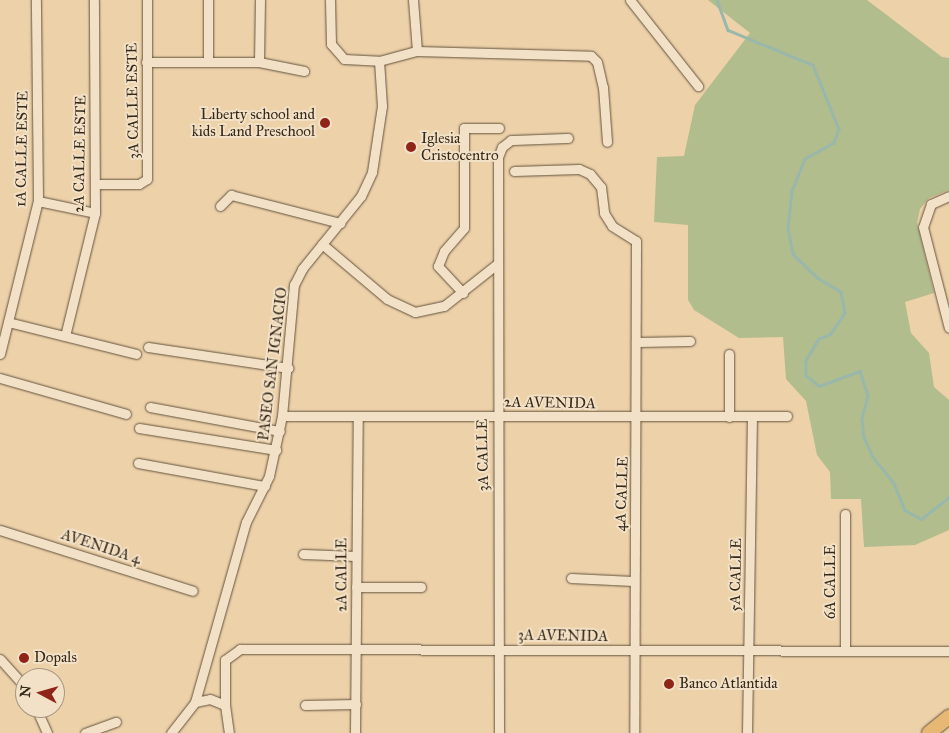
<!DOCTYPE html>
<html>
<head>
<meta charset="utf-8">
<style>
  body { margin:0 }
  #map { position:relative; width:949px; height:733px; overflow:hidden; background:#edd1a9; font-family:"IM FELL Great Primer",serif }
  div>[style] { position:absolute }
  .green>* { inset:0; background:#b2bd8d }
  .stream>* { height:2.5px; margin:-1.25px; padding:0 1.25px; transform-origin:1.25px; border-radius:1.25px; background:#99b7ab }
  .roads { filter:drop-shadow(0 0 1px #63533d) drop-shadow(0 0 1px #63533d) }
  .minor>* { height:9px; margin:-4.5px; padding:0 4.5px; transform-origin:4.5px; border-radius:4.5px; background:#f3e1c7 }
  .highway>* { height:14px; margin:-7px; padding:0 7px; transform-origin:7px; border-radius:7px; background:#e6b874 }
  .dots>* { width:14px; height:14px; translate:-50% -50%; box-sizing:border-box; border:2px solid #f3e1c7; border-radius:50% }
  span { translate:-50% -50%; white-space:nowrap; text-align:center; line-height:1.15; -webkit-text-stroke:4px #f3e1c7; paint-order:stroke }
  .street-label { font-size:15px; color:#352919 }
  .poi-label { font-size:15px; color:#352919 }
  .right { translate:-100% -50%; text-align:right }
  .left { translate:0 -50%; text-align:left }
  .north { position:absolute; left:15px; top:668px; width:50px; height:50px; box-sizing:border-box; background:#f3e1c7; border:1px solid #a79781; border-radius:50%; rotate:276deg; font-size:14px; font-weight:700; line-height:20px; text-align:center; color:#352919 }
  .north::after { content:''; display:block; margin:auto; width:18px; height:22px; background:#8f2418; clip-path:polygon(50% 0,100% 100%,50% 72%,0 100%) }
</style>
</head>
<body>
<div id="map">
  <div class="green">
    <div style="clip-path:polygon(708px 0,867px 0,942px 57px,949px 58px,949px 190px,929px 198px,920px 209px,917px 223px,934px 293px,905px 302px,911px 333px,929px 353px,934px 387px,949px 400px,949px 530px,915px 545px,864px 547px,861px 499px,831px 499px,830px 472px,817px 455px,806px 401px,786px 379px,783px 337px,739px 338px,694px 310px,688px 300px,688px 225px,654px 222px,657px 157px,684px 156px,695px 105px,750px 33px)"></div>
  </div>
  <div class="stream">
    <div style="left:717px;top:0;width:32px;rotate:70deg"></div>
    <div style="left:728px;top:30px;width:92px;rotate:22.4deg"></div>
    <div style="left:813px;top:65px;width:69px;rotate:67.9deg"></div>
    <div style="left:839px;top:129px;width:15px;rotate:110deg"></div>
    <div style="left:834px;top:143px;width:33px;rotate:151deg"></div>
    <div style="left:805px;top:159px;width:35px;rotate:112deg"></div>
    <div style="left:792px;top:191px;width:37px;rotate:96deg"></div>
    <div style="left:788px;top:228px;width:26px;rotate:79deg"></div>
    <div style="left:793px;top:254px;width:35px;rotate:44deg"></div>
    <div style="left:818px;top:278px;width:27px;rotate:31deg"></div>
    <div style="left:841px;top:292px;width:21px;rotate:79deg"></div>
    <div style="left:845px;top:313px;width:25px;rotate:124deg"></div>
    <div style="left:831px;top:334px;width:13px;rotate:157deg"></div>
    <div style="left:819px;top:339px;width:26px;rotate:121deg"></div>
    <div style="left:806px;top:361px;width:14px;rotate:90deg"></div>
    <div style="left:806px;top:375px;width:17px;rotate:40deg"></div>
    <div style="left:819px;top:386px;width:44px;rotate:-20.1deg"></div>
    <div style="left:860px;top:371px;width:26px;rotate:72deg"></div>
    <div style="left:868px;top:396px;width:24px;rotate:105deg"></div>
    <div style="left:862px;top:419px;width:18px;rotate:84deg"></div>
    <div style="left:864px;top:437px;width:22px;rotate:66deg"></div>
    <div style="left:873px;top:457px;width:33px;rotate:51deg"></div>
    <div style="left:894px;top:483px;width:29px;rotate:68deg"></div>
    <div style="left:905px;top:510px;width:18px;rotate:29deg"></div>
    <div style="left:921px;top:519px;width:36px;rotate:-38deg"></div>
  </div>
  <div class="roads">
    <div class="minor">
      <div style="left:330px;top:0;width:44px;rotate:88.7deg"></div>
      <div style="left:331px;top:44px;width:20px;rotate:49deg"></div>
      <div style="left:344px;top:59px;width:35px;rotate:3deg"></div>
      <div style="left:379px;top:61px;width:39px;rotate:-15deg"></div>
      <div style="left:417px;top:51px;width:174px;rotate:1.6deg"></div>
      <div style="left:591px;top:56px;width:8px;rotate:45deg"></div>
      <div style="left:597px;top:62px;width:26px;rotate:77deg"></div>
      <div style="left:603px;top:87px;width:55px;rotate:85.8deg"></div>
      <div style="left:413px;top:0;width:51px;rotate:85.5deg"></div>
      <div style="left:630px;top:0;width:110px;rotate:51.7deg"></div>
      <div style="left:208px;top:61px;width:61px;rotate:-90deg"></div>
      <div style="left:146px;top:62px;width:113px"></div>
      <div style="left:259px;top:62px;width:46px;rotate:11.3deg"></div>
      <div style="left:259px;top:62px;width:62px;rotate:-89.1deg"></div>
      <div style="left:514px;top:171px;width:65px;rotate:-1.8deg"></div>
      <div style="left:579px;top:169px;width:12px;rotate:24deg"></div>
      <div style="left:590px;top:174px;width:17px;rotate:50deg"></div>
      <div style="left:601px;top:187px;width:26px;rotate:83deg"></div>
      <div style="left:604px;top:213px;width:15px;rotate:58deg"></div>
      <div style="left:612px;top:226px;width:28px;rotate:32deg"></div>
      <div style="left:636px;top:241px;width:492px;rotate:90.2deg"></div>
      <div style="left:95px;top:184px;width:44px"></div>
      <div style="left:139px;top:184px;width:9px;rotate:-32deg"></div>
      <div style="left:147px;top:179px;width:179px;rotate:-90deg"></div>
      <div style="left:949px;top:196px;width:20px;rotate:156deg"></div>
      <div style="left:931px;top:204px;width:24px;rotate:109deg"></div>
      <div style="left:923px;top:227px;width:104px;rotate:75.6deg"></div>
      <div style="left:38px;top:201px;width:58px;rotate:11.9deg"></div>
      <div style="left:220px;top:206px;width:16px;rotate:-45deg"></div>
      <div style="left:231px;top:195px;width:113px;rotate:14.4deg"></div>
      <div style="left:322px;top:244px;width:85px;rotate:40.2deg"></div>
      <div style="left:387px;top:299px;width:31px;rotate:25deg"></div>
      <div style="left:415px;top:312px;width:30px;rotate:-12deg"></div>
      <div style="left:444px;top:306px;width:68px;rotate:-38.4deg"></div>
      <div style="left:463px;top:293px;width:37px;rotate:-133deg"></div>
      <div style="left:438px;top:266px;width:16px;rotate:-68deg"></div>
      <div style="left:444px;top:251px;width:30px;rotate:-49deg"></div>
      <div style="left:464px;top:228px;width:100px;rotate:-90deg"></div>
      <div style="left:464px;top:128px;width:35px"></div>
      <div style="left:8px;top:322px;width:132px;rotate:14deg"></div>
      <div style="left:65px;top:336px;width:127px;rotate:-76.3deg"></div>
      <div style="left:95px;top:213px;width:213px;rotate:-90.3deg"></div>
      <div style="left:638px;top:342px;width:52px;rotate:-1.1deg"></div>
      <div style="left:148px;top:347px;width:142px;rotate:8.5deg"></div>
      <div style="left:0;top:354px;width:158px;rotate:-76.1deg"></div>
      <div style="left:38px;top:201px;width:201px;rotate:-90.6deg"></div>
      <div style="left:729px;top:354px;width:63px;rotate:90deg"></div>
      <div style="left:0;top:378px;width:131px;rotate:15.9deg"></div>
      <div style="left:150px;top:407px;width:132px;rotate:10.5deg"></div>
      <div style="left:282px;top:416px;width:505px"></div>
      <div style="left:139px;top:428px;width:139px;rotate:9.1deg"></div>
      <div style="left:138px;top:463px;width:129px;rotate:10.3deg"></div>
      <div style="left:845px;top:514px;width:136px;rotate:90deg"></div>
      <div style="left:0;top:530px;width:202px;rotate:17.5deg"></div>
      <div style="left:303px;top:554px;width:53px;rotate:2.2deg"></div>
      <div style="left:571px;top:578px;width:62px;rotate:2.8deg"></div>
      <div style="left:356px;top:587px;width:65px"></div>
      <div style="left:0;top:659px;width:38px;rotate:48deg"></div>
      <div style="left:195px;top:702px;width:15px;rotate:-11deg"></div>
      <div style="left:210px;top:699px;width:16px;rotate:22deg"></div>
      <div style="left:225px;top:705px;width:28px;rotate:82deg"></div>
      <div style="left:225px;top:705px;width:45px;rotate:-90deg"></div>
      <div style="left:225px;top:660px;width:19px;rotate:-36deg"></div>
      <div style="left:240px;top:649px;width:709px;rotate:0.16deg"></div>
      <div style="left:305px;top:705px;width:51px;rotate:-1.1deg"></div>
      <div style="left:36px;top:708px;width:27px;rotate:66deg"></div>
      <div style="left:85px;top:733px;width:33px;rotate:-20deg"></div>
      <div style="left:171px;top:733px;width:39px;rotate:-52deg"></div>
      <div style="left:195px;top:702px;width:187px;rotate:-74.2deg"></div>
      <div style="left:246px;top:522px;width:51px;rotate:-63.4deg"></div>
      <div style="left:269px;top:476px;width:61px;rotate:-77.8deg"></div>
      <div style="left:282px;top:416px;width:132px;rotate:-84.8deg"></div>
      <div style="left:294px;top:285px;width:18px;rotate:-63deg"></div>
      <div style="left:302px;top:269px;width:94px;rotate:-51.1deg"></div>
      <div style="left:361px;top:196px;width:26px;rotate:-65deg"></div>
      <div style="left:372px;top:172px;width:67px;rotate:-81.4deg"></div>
      <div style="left:382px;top:106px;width:45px;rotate:-93.8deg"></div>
      <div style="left:355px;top:733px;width:316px;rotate:-89.5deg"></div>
      <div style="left:499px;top:733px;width:576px;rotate:-90.1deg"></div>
      <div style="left:498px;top:157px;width:11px;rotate:-68deg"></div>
      <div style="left:502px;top:147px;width:11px;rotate:-38deg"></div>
      <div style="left:511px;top:140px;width:57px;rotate:-2deg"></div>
      <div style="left:747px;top:733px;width:316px;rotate:-89.1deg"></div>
    </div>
    <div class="highway">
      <div style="left:929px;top:733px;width:26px;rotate:-39deg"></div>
    </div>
  </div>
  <div class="dots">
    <div style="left:325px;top:123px;background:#8f2418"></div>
    <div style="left:411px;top:147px;background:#8f2418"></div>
    <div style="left:24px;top:658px;background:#8f2418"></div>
    <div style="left:669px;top:684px;background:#8f2418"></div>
  </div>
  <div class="street-label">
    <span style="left:133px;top:101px;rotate:-91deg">3A CALLE ESTE</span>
    <span style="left:22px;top:149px;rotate:-89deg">1A CALLE ESTE</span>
    <span style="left:80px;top:154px;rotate:-89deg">2A CALLE ESTE</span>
    <span style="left:273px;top:364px;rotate:-83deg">PASEO SAN IGNACIO</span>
    <span style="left:550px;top:403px;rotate:1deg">2A AVENIDA</span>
    <span style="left:483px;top:455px;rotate:-91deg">3A CALLE</span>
    <span style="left:622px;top:494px;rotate:-88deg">4A CALLE</span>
    <span style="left:101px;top:547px;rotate:18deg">AVENIDA 4</span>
    <span style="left:342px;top:575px;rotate:-90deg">2A CALLE</span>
    <span style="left:736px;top:575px;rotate:-89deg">5A CALLE</span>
    <span style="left:831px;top:582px;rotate:-90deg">6A CALLE</span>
    <span style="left:563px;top:636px;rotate:1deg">3A AVENIDA</span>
  </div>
  <div class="poi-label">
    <span class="right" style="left:315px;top:123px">Liberty school and<br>kids Land Preschool</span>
    <span class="left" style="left:421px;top:147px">Iglesia<br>Cristocentro</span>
    <span class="left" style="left:34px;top:658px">Dopals</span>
    <span class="left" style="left:679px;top:684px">Banco Atlantida</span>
  </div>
  <div class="north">N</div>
</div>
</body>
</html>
